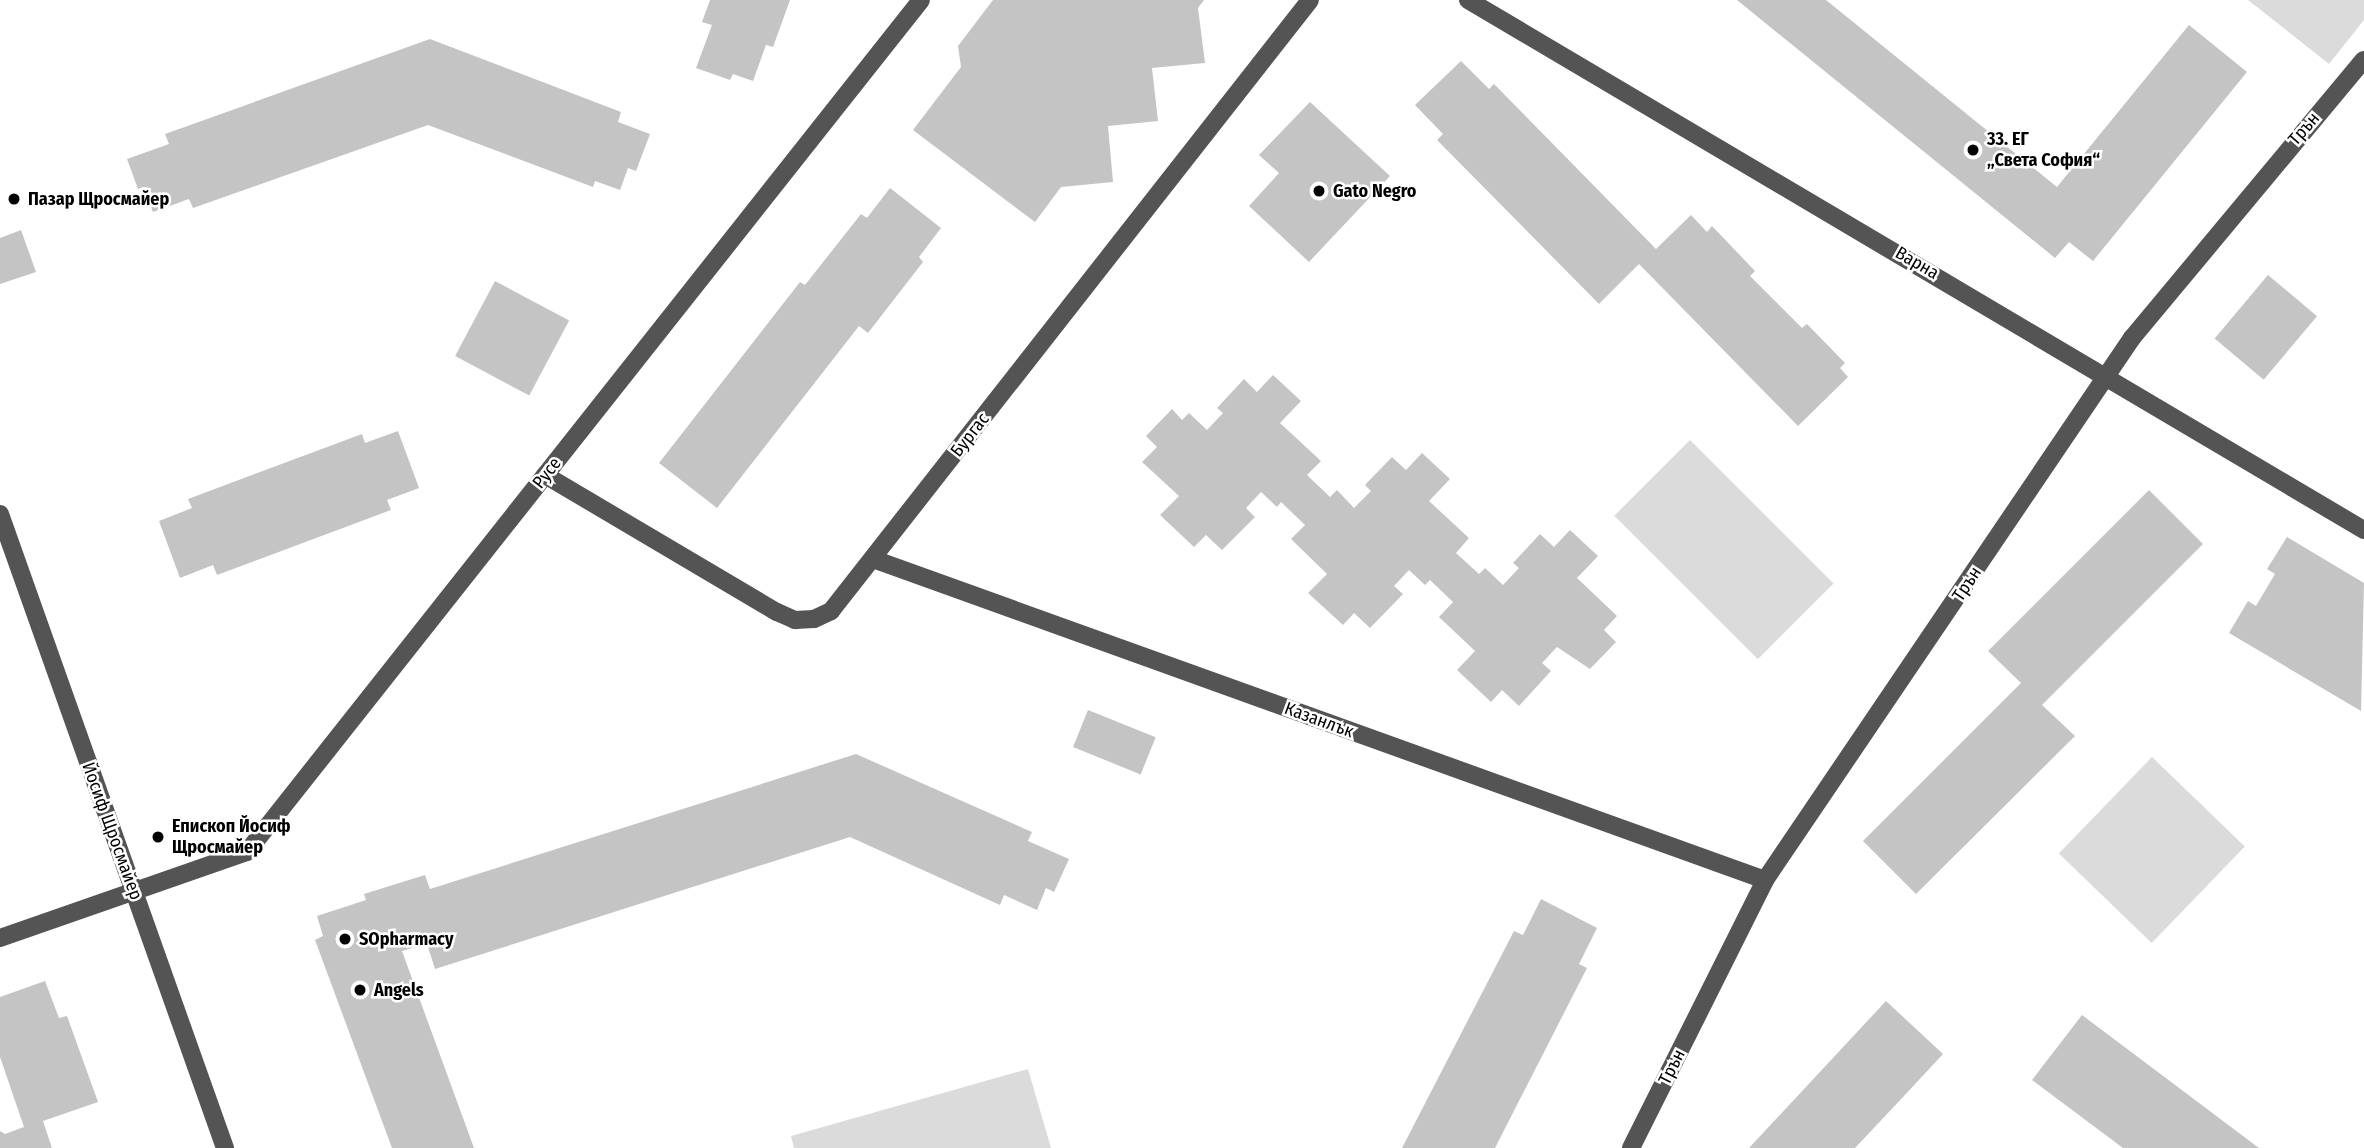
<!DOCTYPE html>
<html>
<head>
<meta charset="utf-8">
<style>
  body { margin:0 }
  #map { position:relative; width:2364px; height:1148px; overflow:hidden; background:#fff; font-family:"Fira Sans Condensed",sans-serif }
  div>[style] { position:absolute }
  .green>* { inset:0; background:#dbdbdb; transform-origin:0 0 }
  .building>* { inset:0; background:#c4c4c4; transform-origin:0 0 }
  .minor>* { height:18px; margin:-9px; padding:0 9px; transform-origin:9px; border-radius:9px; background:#545454 }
  .dots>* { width:19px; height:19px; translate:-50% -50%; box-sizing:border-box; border:4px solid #fff; border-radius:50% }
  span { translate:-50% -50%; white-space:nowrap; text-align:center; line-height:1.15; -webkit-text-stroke:5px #fff; paint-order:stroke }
  .street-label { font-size:18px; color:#000 }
  .poi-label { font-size:18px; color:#000; font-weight:700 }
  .left { translate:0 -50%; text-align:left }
</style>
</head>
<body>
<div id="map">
  <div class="green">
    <div style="clip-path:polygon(2248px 0,2364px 0,2364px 20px,2329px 64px)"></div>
    <div style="left:1690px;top:440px;width:203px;height:107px;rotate:45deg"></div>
    <div style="left:2152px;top:757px;width:129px;height:134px;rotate:44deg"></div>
    <div style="clip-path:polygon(1028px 1069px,1051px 1148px,794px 1148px,791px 1136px)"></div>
  </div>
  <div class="building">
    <div style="clip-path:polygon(710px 0,790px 0,773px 47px,766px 45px,753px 81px,733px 74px,730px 80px,696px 68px,712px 25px,702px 22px)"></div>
    <div style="clip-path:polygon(993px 0,1204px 0,1198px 8px,1205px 63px,1152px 68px,1158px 121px,1108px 126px,1113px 182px,1061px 187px,1035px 222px,913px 130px,961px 67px,958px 46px)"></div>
    <div style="clip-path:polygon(1737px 0,1826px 0,2057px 187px,2189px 25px,2247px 72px,2093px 261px,2069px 242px,2055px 258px)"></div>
    <div style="clip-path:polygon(430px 39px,621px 112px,618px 122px,650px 134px,636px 171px,628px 168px,620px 190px,595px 181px,593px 187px,428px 125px,193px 208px,189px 199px,153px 212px,143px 187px,138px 189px,127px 159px,169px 144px,165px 134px)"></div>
    <div style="clip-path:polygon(1461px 61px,1489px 89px,1494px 84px,1656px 249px,1691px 215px,1707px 232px,1712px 226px,1755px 271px,1750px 276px,1802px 328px,1807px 324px,1845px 363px,1840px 368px,1848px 377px,1798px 426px,1639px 264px,1599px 304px,1437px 140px,1443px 134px,1415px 105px)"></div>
    <div style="clip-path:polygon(1310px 102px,1390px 176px,1309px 262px,1249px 206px,1279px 173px,1259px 155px)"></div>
    <div style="clip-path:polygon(890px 188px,941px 228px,919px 257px,923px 262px,868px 333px,859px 326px,717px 508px,659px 463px,800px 282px,805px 285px,861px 214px,867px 218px)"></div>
    <div style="clip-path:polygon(21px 230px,36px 272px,0 284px,0 238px)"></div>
    <div style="left:2268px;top:275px;width:64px;height:83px;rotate:40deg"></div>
    <div style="left:495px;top:281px;width:84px;height:85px;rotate:28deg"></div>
    <div style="clip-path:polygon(1273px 375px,1301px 401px,1280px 423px,1321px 461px,1307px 475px,1330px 497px,1337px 490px,1354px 508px,1371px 491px,1365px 485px,1392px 457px,1406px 470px,1422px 453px,1450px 479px,1429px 501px,1469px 538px,1456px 553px,1479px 574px,1485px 568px,1503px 585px,1519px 568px,1513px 563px,1540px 534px,1554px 547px,1570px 530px,1598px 556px,1577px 578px,1617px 616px,1604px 630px,1616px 642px,1590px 669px,1557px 647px,1542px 663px,1551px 671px,1519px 706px,1502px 690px,1491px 702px,1457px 670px,1475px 651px,1439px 617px,1453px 602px,1430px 580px,1425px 585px,1409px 570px,1394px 586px,1403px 594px,1370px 628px,1354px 613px,1343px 625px,1308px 593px,1327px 574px,1291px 539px,1305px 525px,1281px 502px,1277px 507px,1261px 492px,1246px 508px,1255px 517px,1222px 550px,1206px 535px,1194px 547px,1160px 515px,1179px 496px,1142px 462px,1157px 447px,1146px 436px,1172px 409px,1182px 420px,1189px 413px,1207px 430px,1223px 413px,1217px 408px,1244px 379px,1257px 392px)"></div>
    <div style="clip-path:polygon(398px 431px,419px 488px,387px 500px,391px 510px,217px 575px,213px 565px,180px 578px,159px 521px,192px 508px,188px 499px,362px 434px,365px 443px)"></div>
    <div style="clip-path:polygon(2149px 490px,2203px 544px,2042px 705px,2075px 736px,1916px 894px,1863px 841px,2021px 683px,1988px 651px)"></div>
    <div style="clip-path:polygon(2287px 537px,2364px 583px,2361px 711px,2229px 633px,2248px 601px,2256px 606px,2275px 574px,2267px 569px)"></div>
    <div style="left:1088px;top:710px;width:73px;height:40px;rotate:22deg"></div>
    <div style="clip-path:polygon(856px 754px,1032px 832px,1028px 841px,1069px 859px,1054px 892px,1046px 888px,1037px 910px,1004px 895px,1000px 905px,850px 837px,435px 969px,427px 944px,402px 951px,474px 1148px,392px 1148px,315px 940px,323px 936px,317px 916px,366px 900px,364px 894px,425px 875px,430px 889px)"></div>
    <div style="clip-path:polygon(1541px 899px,1597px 928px,1579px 964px,1587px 968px,1495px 1148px,1402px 1148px,1514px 931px,1523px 935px)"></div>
    <div style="clip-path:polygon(45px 981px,59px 1018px,67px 1016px,98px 1102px,43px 1121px,52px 1148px,0 1148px,0 1131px,5px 1134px,24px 1127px,0 1057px,0 997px)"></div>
    <div style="clip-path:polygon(1886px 1001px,1943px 1054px,1903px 1097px,1855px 1148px,1749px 1148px)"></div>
    <div style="clip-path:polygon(2082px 1015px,2259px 1148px,2123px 1148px,2032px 1080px)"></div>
  </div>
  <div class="minor">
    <div style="left:1468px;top:0;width:1041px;rotate:30.61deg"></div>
    <div style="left:545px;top:475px;width:269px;rotate:30.6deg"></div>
    <div style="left:777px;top:612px;width:20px;rotate:24deg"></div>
    <div style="left:795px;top:620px;width:19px;rotate:-3deg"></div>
    <div style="left:814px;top:619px;width:19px;rotate:-25deg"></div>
    <div style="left:831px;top:611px;width:776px;rotate:-51.9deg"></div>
    <div style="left:0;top:514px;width:673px;rotate:70.46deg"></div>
    <div style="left:873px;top:559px;width:948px;rotate:19.79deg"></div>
    <div style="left:0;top:938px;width:262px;rotate:-19.2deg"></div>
    <div style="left:247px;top:852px;width:1086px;rotate:-51.65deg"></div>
    <div style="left:1631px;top:1148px;width:300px;rotate:-63.4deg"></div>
    <div style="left:1765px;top:880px;width:655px;rotate:-55.9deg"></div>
    <div style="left:2132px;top:338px;width:362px;rotate:-50.2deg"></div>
  </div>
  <div class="dots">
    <div style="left:1973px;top:150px;background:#000"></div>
    <div style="left:1319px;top:191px;background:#000"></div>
    <div style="left:14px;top:199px;background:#000"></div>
    <div style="left:158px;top:837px;background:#000"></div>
    <div style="left:345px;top:939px;background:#000"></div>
    <div style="left:360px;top:990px;background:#000"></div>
  </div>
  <div class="street-label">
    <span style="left:2304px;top:129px;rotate:-49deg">Трън</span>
    <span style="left:1917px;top:263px;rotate:30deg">Варна</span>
    <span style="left:970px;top:435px;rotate:-52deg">Бургас</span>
    <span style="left:547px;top:473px;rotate:-52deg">Русе</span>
    <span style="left:1967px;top:584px;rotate:-56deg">Трън</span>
    <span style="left:1319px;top:720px;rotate:20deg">Казанлък</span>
    <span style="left:112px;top:831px;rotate:70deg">Йосиф Щросмайер</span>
    <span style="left:1672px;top:1067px;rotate:-63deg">Трън</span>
  </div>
  <div class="poi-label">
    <span class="left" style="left:1987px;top:150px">33. ЕГ<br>„Света София“</span>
    <span class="left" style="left:1333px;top:191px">Gato Negro</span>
    <span class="left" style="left:28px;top:199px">Пазар Щросмайер</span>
    <span class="left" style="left:172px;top:837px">Епископ Йосиф<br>Щросмайер</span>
    <span class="left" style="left:359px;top:939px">SOpharmacy</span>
    <span class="left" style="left:374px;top:990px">Angels</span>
  </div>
</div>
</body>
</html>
